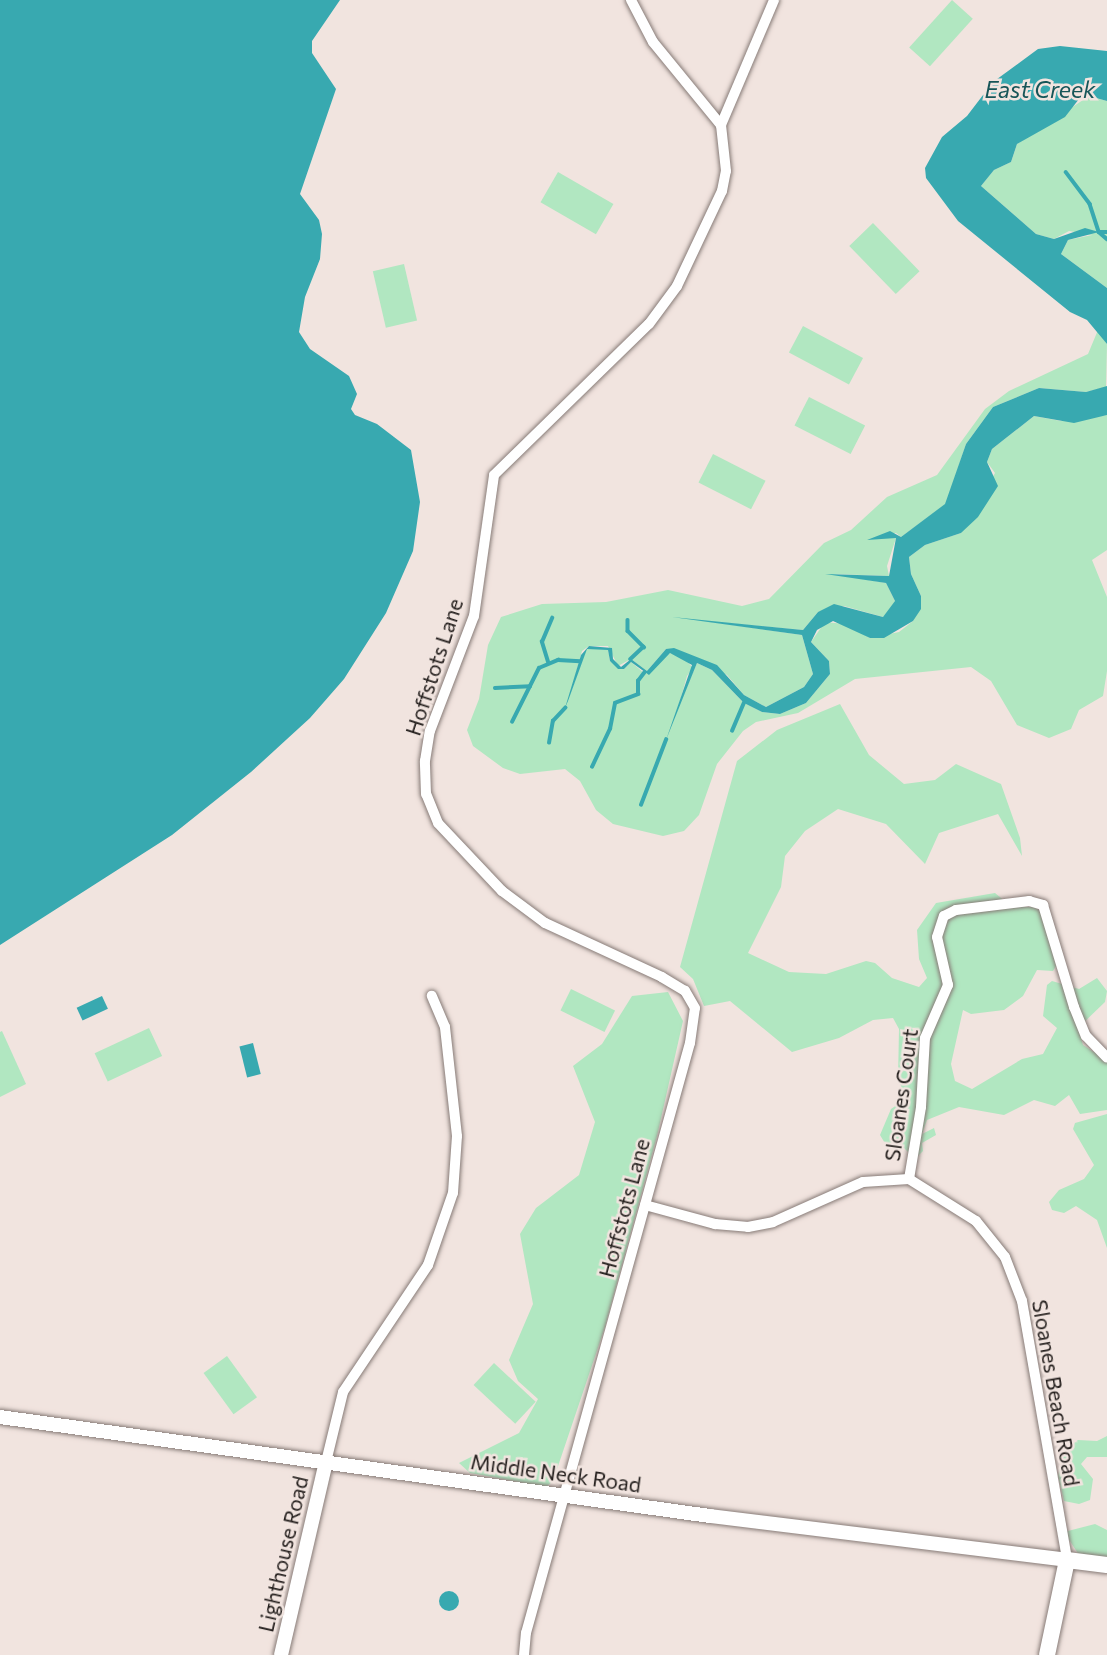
<!DOCTYPE html>
<html>
<head>
<meta charset="utf-8">
<style>
  body { margin:0 }
  #map { position:relative; width:1107px; height:1655px; overflow:hidden; background:#f1e4df; font-family:Commissioner,sans-serif }
  div>[style] { position:absolute }
  .green>* { inset:0; background:#b1e7c1; transform-origin:0 0 }
  .water>* { inset:0; background:#38a9b0; transform-origin:0 0 }
  .round { border-radius:50% }
  .stream>* { height:3.5px; margin:-1.75px; padding:0 1.75px; transform-origin:1.75px; border-radius:1.75px; background:#38a9b0 }
  .roads { filter:drop-shadow(0 0 2px #877b77) drop-shadow(0 0 2px #877b77) }
  .minor>* { height:10px; margin:-5px; padding:0 5px; transform-origin:5px; border-radius:5px; background:#fff }
  .tertiary>* { height:14px; margin:-7px; padding:0 7px; transform-origin:7px; border-radius:7px; background:#fff }
  .secondary>* { height:16px; margin:-8px; padding:0 8px; transform-origin:8px; border-radius:8px; background:#fff }
  span { translate:-50% -50%; white-space:nowrap; text-align:center; line-height:1.15; -webkit-text-stroke:5px #f1e4df; paint-order:stroke }
  .street-label { font-size:21px; color:#241f1d }
  .water-label { font-size:23px; color:#165558; font-style:italic }
</style>
</head>
<body>
<div id="map">
  <div class="green">
    <div style="left:952px;top:0;width:28px;height:64px;rotate:42deg"></div>
    <div style="clip-path:polygon(1089px 96px,1107px 101px,1107px 288px,1061px 254px,1068px 240px,1092px 235px,1069px 231px,1054px 239px,1036px 234px,981px 186px,994px 170px,1011px 162px,1017px 144px)"></div>
    <div style="left:558px;top:172px;width:64px;height:35px;rotate:30deg"></div>
    <div style="left:873px;top:223px;width:67px;height:33px;rotate:46deg"></div>
    <div style="left:404px;top:264px;width:58px;height:32px;rotate:77deg"></div>
    <div style="left:803px;top:326px;width:68px;height:30px;rotate:28deg"></div>
    <div style="clip-path:polygon(1098px 330px,1107px 344px,1106px 387px,1086px 392px,1039px 388px,993px 407px,966px 444px,946px 504px,901px 537px,896px 533px,883px 537px,896px 538px,887px 566px,889px 576px,833px 574px,886px 583px,895px 601px,892px 611px,883px 617px,844px 606px,818px 612px,803px 630px,705px 621px,802px 635px,813px 674px,804px 687px,766px 707px,744px 695px,727px 675px,680px 651px,666px 649px,647px 671px,631px 659px,618px 666px,608px 646px,589px 646px,582px 651px,571px 692px,586px 649px,608px 649px,610px 661px,624px 669px,631px 662px,644px 673px,670px 653px,683px 657px,693px 668px,687px 676px,678px 708px,697px 663px,712px 670px,744px 703px,762px 712px,780px 714px,806px 703px,830px 674px,829px 661px,811px 642px,825px 622px,845px 624px,870px 638px,899px 632px,913px 621px,921px 596px,911px 574px,909px 557px,925px 545px,961px 533px,995px 473px,987px 462px,992px 449px,1034px 416px,1061px 421px,1107px 415px,1107px 550px,1092px 560px,1107px 597px,1107px 671px,1103px 696px,1079px 710px,1071px 729px,1049px 738px,1017px 725px,991px 681px,971px 667px,855px 679px,798px 713px,756px 722px,743px 731px,717px 764px,699px 815px,684px 831px,663px 836px,613px 824px,596px 810px,580px 781px,565px 769px,520px 774px,503px 768px,473px 746px,467px 730px,479px 699px,488px 645px,501px 617px,542px 604px,606px 602px,668px 590px,742px 606px,769px 599px,824px 543px,851px 530px,887px 497px,937px 475px,985px 409px,1009px 391px,1088px 354px)"></div>
    <div style="left:809px;top:397px;width:63px;height:32px;rotate:27deg"></div>
    <div style="left:713px;top:454px;width:59px;height:32px;rotate:27deg"></div>
    <div style="clip-path:polygon(840px 704px,869px 755px,904px 784px,935px 780px,956px 764px,1001px 784px,1020px 838px,1022px 856px,998px 814px,939px 833px,925px 864px,886px 824px,838px 809px,805px 831px,785px 856px,781px 887px,748px 953px,789px 972px,826px 974px,866px 961px,875px 963px,892px 978px,919px 987px,927px 978px,919px 959px,917px 930px,936px 903px,995px 893px,1012px 907px,1033px 907px,1041px 911px,1056px 966px,1053px 971px,1037px 970px,1023px 996px,1004px 1010px,971px 1014px,963px 1010px,951px 1064px,955px 1081px,972px 1089px,1022px 1059px,1043px 1054px,1057px 1028px,1043px 1016px,1047px 985px,1052px 981px,1079px 989px,1097px 978px,1107px 991px,1105px 1002px,1078px 1028px,1083px 1045px,1094px 1052px,1107px 1050px,1107px 1110px,1080px 1114px,1069px 1095px,1055px 1106px,1034px 1100px,1004px 1115px,959px 1107px,927px 1120px,922px 1134px,934px 1128px,936px 1135px,922px 1143px,923px 1151px,915px 1159px,904px 1148px,886px 1145px,880px 1135px,891px 1109px,907px 1098px,898px 1080px,899px 1029px,893px 1018px,873px 1020px,839px 1038px,792px 1052px,730px 1001px,704px 1006px,693px 979px,680px 967px,737px 761px,777px 730px)"></div>
    <div style="left:571px;top:989px;width:49px;height:24px;rotate:26deg"></div>
    <div style="clip-path:polygon(668px 992px,683px 1021px,657px 1136px,605px 1327px,553px 1481px,546px 1487px,470px 1473px,459px 1463px,519px 1433px,538px 1399px,518px 1381px,509px 1360px,533px 1304px,520px 1234px,536px 1208px,579px 1175px,595px 1122px,573px 1066px,602px 1044px,632px 996px)"></div>
    <div style="left:149px;top:1028px;width:31px;height:60px;rotate:65deg"></div>
    <div style="clip-path:polygon(2px 1031px,26px 1084px,0 1097px,0 1032px)"></div>
    <div style="clip-path:polygon(1107px 1114px,1107px 1248px,1097px 1220px,1076px 1206px,1064px 1213px,1052px 1210px,1049px 1202px,1059px 1190px,1084px 1179px,1094px 1165px,1073px 1129px,1075px 1123px)"></div>
    <div style="left:227px;top:1356px;width:51px;height:29px;rotate:54deg"></div>
    <div style="left:494px;top:1363px;width:57px;height:30px;rotate:43deg"></div>
    <div style="clip-path:polygon(1107px 1436px,1107px 1457px,1087px 1457px,1081px 1464px,1093px 1479px,1090px 1500px,1079px 1504px,1064px 1501px,1058px 1476px,1065px 1449px,1078px 1440px,1097px 1441px)"></div>
    <div style="clip-path:polygon(1095px 1524px,1107px 1530px,1107px 1560px,1081px 1558px,1064px 1532px)"></div>
  </div>
  <div class="water">
    <div style="clip-path:polygon(0 0,340px 0,312px 41px,312px 53px,336px 89px,300px 194px,319px 220px,322px 234px,320px 259px,305px 297px,299px 332px,310px 349px,349px 376px,357px 394px,351px 409px,355px 415px,377px 424px,411px 450px,420px 502px,413px 551px,386px 613px,344px 679px,310px 718px,251px 772px,172px 835px,0 945px)"></div>
    <div style="clip-path:polygon(1060px 46px,1107px 51px,1107px 101px,1089px 96px,1079px 99px,1065px 117px,1017px 144px,1011px 162px,994px 170px,981px 186px,1036px 234px,1054px 239px,1085px 228px,1099px 232px,1068px 240px,1061px 254px,1107px 288px,1107px 344px,1087px 320px,1070px 312px,958px 221px,926px 178px,925px 168px,942px 137px,967px 116px,993px 82px,1038px 49px)"></div>
    <div style="clip-path:polygon(1107px 386px,1107px 415px,1074px 423px,1034px 416px,992px 449px,987px 462px,998px 486px,978px 517px,961px 533px,925px 545px,909px 557px,911px 574px,921px 596px,921px 609px,913px 621px,884px 638px,870px 638px,833px 621px,817px 630px,811px 642px,829px 661px,830px 674px,806px 703px,780px 714px,762px 712px,744px 703px,712px 670px,697px 663px,666px 740px,692px 665px,670px 653px,649px 675px,631px 662px,624px 669px,618px 669px,610px 661px,608px 650px,587px 649px,568px 701px,565px 708px,581px 655px,589px 646px,612px 648px,613px 659px,621px 667px,631px 659px,647px 671px,666px 649px,674px 648px,717px 665px,744px 695px,766px 707px,804px 687px,813px 674px,802px 635px,672px 617px,803px 630px,818px 612px,834px 604px,883px 617px,895px 601px,886px 583px,825px 574px,889px 576px,896px 538px,867px 540px,890px 531px,901px 537px,945px 504px,966px 444px,993px 407px,1039px 388px,1086px 392px)"></div>
    <div style="left:102px;top:996px;width:14px;height:28px;rotate:65deg"></div>
    <div style="left:253px;top:1043px;width:32px;height:14px;rotate:76deg"></div>
    <div class="round" style="left:439px;top:1591px;width:20px;height:20px"></div>
  </div>
  <div class="stream">
    <div style="left:1066px;top:172px;width:40px;rotate:53deg"></div>
    <div style="left:1090px;top:204px;width:29px;rotate:72deg"></div>
    <div style="left:1099px;top:232px;width:11px;rotate:41deg"></div>
    <div style="left:1099px;top:232px;width:8px"></div>
    <div style="left:628px;top:620px;width:11px;rotate:90deg"></div>
    <div style="left:628px;top:631px;width:23px;rotate:45deg"></div>
    <div style="left:644px;top:647px;width:18px;rotate:137deg"></div>
    <div style="left:548px;top:662px;width:21px;rotate:-107deg"></div>
    <div style="left:542px;top:642px;width:26px;rotate:-67deg"></div>
    <div style="left:495px;top:688px;width:35px;rotate:-3deg"></div>
    <div style="left:512px;top:722px;width:60px;rotate:-63.4deg"></div>
    <div style="left:539px;top:668px;width:21px;rotate:-23deg"></div>
    <div style="left:558px;top:660px;width:22px;rotate:3deg"></div>
    <div style="left:732px;top:731px;width:30px;rotate:-67deg"></div>
    <div style="left:549px;top:743px;width:22px;rotate:-80deg"></div>
    <div style="left:553px;top:721px;width:18px;rotate:-47deg"></div>
    <div style="left:592px;top:767px;width:42px;rotate:-64.7deg"></div>
    <div style="left:610px;top:729px;width:26px;rotate:-79deg"></div>
    <div style="left:615px;top:703px;width:25px;rotate:-21deg"></div>
    <div style="left:638px;top:694px;width:13px;rotate:-90deg"></div>
    <div style="left:638px;top:681px;width:10px;rotate:-53deg"></div>
    <div style="left:641px;top:805px;width:70px;rotate:-69deg"></div>
  </div>
  <div class="roads">
    <div class="minor">
      <div style="left:631px;top:0;width:47px;rotate:62.4deg"></div>
      <div style="left:653px;top:42px;width:107px;rotate:50.7deg"></div>
      <div style="left:909px;top:1179px;width:73px;rotate:-80.5deg"></div>
      <div style="left:921px;top:1107px;width:69px;rotate:-86.7deg"></div>
      <div style="left:925px;top:1038px;width:58px;rotate:-66.5deg"></div>
      <div style="left:948px;top:985px;width:49px;rotate:-102.9deg"></div>
      <div style="left:937px;top:937px;width:22px;rotate:-72deg"></div>
      <div style="left:944px;top:916px;width:13px;rotate:-27deg"></div>
      <div style="left:956px;top:910px;width:74px;rotate:-7deg"></div>
      <div style="left:1029px;top:901px;width:15px;rotate:16deg"></div>
      <div style="left:1043px;top:905px;width:107px;rotate:73.1deg"></div>
      <div style="left:1074px;top:1007px;width:31px;rotate:68deg"></div>
      <div style="left:1086px;top:1036px;width:30px;rotate:46deg"></div>
      <div style="left:645px;top:1205px;width:73px;rotate:15.2deg"></div>
      <div style="left:715px;top:1224px;width:33px;rotate:5deg"></div>
      <div style="left:748px;top:1227px;width:25px;rotate:-11deg"></div>
      <div style="left:773px;top:1222px;width:98px;rotate:-24deg"></div>
      <div style="left:863px;top:1182px;width:46px;rotate:-3.7deg"></div>
      <div style="left:909px;top:1179px;width:79px;rotate:32.1deg"></div>
      <div style="left:976px;top:1221px;width:46px;rotate:51.1deg"></div>
      <div style="left:1005px;top:1257px;width:47px;rotate:68.9deg"></div>
      <div style="left:1022px;top:1301px;width:263px;rotate:80.1deg"></div>
      <div style="left:326px;top:1462px;width:72px;rotate:-76.3deg"></div>
      <div style="left:343px;top:1392px;width:153px;rotate:-56.2deg"></div>
      <div style="left:428px;top:1265px;width:76px;rotate:-70.9deg"></div>
      <div style="left:453px;top:1193px;width:57px;rotate:-86deg"></div>
      <div style="left:457px;top:1136px;width:110px;rotate:-96.3deg"></div>
      <div style="left:445px;top:1027px;width:34px;rotate:-113deg"></div>
      <div style="left:524px;top:1655px;width:22px;rotate:-85deg"></div>
      <div style="left:526px;top:1633px;width:612px;rotate:-74.47deg"></div>
      <div style="left:690px;top:1043px;width:35px;rotate:-82deg"></div>
      <div style="left:695px;top:1008px;width:20px;rotate:-120deg"></div>
      <div style="left:685px;top:991px;width:27px;rotate:-149deg"></div>
      <div style="left:662px;top:977px;width:129px;rotate:-155.2deg"></div>
      <div style="left:545px;top:923px;width:54px;rotate:-143.3deg"></div>
      <div style="left:502px;top:891px;width:93px;rotate:-133.3deg"></div>
      <div style="left:438px;top:823px;width:31px;rotate:-112deg"></div>
      <div style="left:426px;top:794px;width:33px;rotate:-92deg"></div>
      <div style="left:425px;top:761px;width:30px;rotate:-81deg"></div>
      <div style="left:430px;top:731px;width:123px;rotate:-69.1deg"></div>
      <div style="left:474px;top:616px;width:142px;rotate:-81.9deg"></div>
      <div style="left:494px;top:475px;width:216px;rotate:-44.3deg"></div>
      <div style="left:649px;top:324px;width:47px;rotate:-53.6deg"></div>
      <div style="left:677px;top:286px;width:105px;rotate:-64.7deg"></div>
      <div style="left:722px;top:191px;width:20px;rotate:-79deg"></div>
      <div style="left:726px;top:171px;width:46px;rotate:-96.2deg"></div>
      <div style="left:721px;top:125px;width:136px;rotate:-67deg"></div>
    </div>
    <div class="tertiary">
      <div style="left:0;top:1417px;width:717px;rotate:7.94deg"></div>
      <div style="left:710px;top:1516px;width:360px;rotate:7deg"></div>
      <div style="left:281px;top:1655px;width:198px;rotate:-76.9deg"></div>
    </div>
    <div class="secondary">
      <div style="left:1047px;top:1655px;width:97px;rotate:-78.1deg"></div>
      <div style="left:1067px;top:1560px;width:40px;rotate:7.1deg"></div>
    </div>
  </div>
  <div class="street-label">
    <span style="left:434px;top:667px;rotate:-72deg">Hoffstots Lane</span>
    <span style="left:901px;top:1095px;rotate:-82deg">Sloanes Court</span>
    <span style="left:624px;top:1208px;rotate:-75deg">Hoffstots Lane</span>
    <span style="left:1056px;top:1393px;rotate:80deg">Sloanes Beach Road</span>
    <span style="left:556px;top:1473px;rotate:8deg">Middle Neck Road</span>
    <span style="left:283px;top:1554px;rotate:-77deg">Lighthouse Road</span>
  </div>
  <div class="water-label">
    <span style="left:1040px;top:89px">East Creek</span>
  </div>
</div>
</body>
</html>
